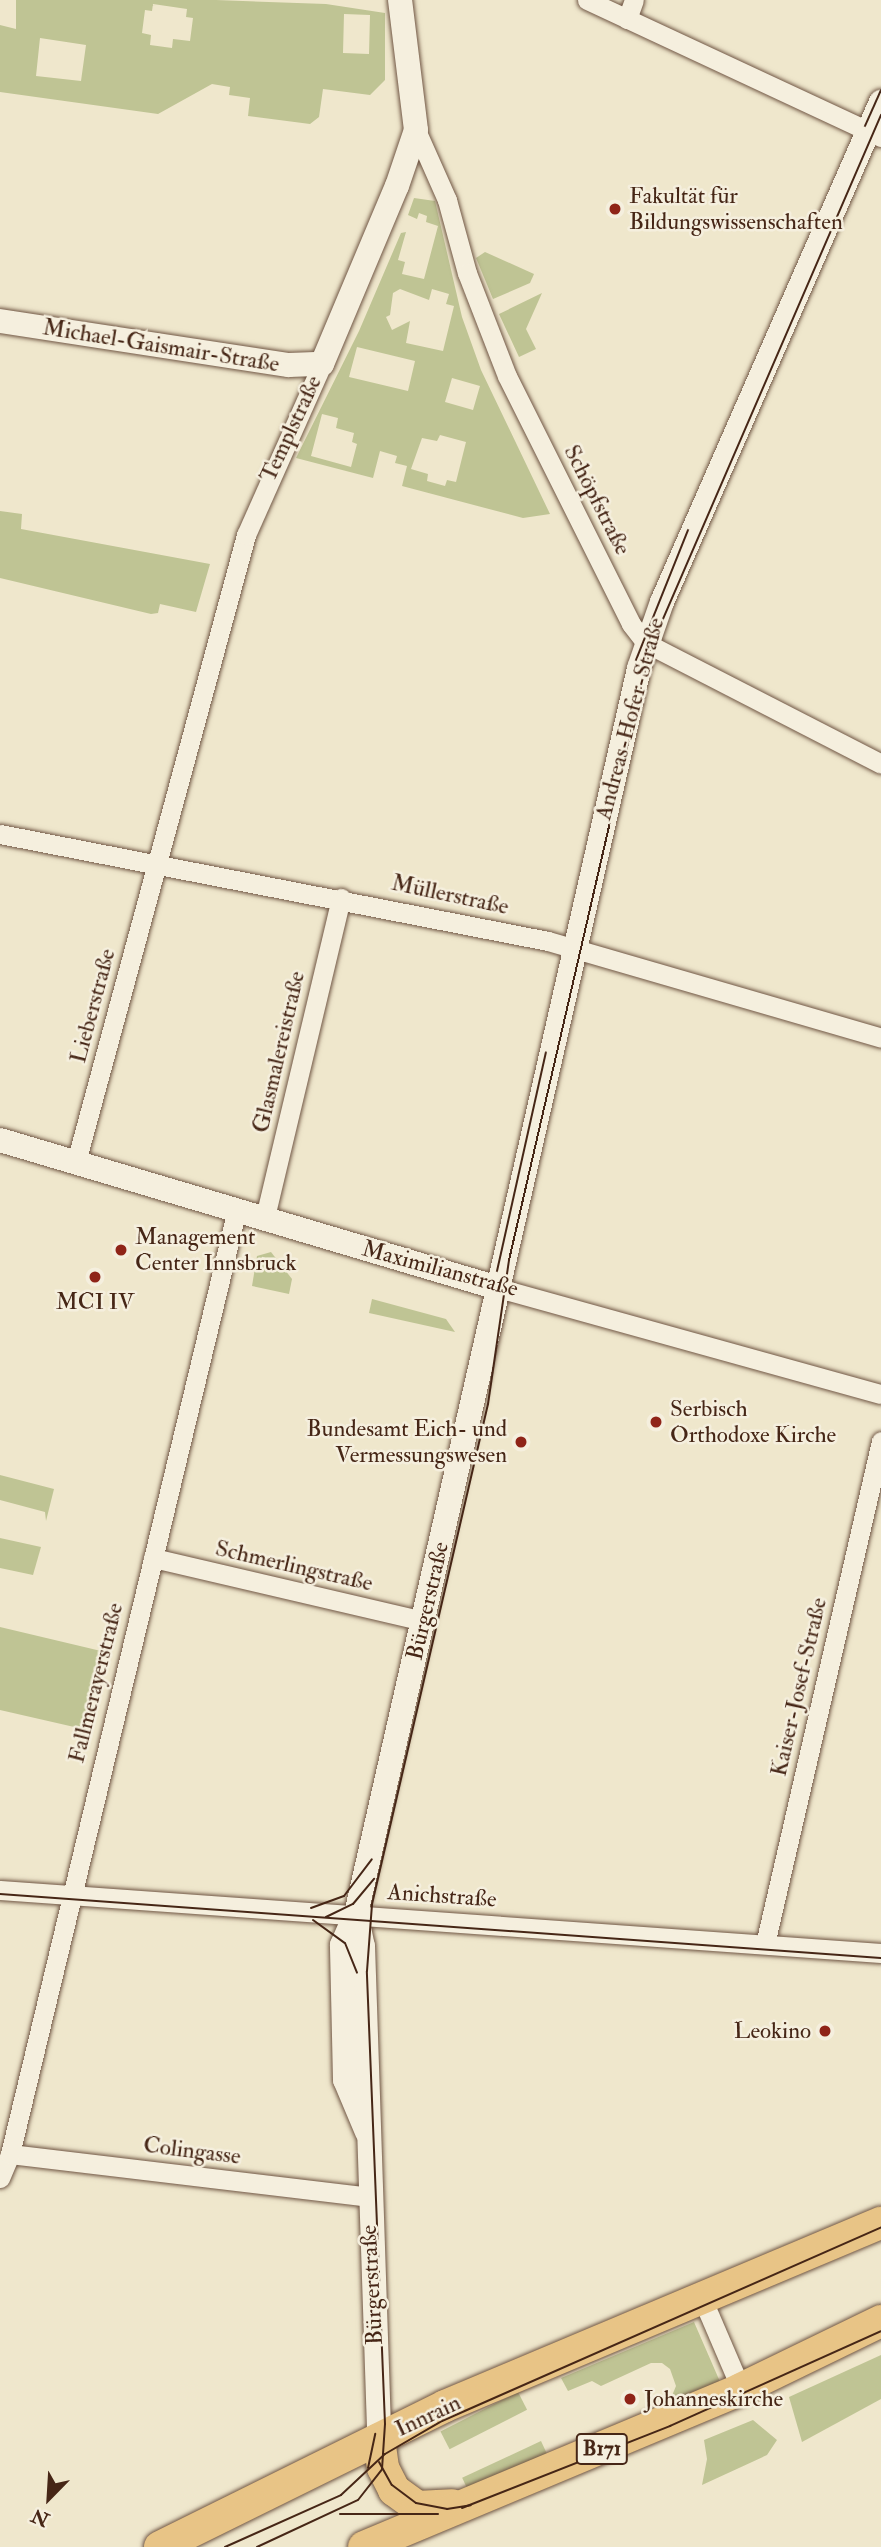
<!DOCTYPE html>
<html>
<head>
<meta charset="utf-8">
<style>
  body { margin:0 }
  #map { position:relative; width:881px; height:2547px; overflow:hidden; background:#efe7cc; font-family:"IM FELL Double Pica",serif }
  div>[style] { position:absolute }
  .green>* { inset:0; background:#bfc494; transform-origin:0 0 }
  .roads { filter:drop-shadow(0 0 2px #705644) drop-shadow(0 0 2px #705644) }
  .minor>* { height:19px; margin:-9.5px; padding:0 9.5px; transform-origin:9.5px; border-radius:9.5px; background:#f5efde }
  .tertiary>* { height:24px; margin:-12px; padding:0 12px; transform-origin:12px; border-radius:12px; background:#f5efde }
  .primary>* { height:32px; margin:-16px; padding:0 16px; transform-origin:16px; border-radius:16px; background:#e8c486 }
  .tram>* { height:2px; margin:-1px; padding:0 1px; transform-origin:1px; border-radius:1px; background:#462616 }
  .dots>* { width:19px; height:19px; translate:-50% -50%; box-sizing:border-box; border:4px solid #f5efde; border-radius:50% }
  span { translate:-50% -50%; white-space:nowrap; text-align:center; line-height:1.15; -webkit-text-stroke:5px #f5efde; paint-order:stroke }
  .shield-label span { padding:2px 5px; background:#f5efde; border:2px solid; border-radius:5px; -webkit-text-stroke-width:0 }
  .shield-label { font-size:21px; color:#462616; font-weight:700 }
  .poi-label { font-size:23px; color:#462616 }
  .left { translate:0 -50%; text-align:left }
  .right { translate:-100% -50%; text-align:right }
  .street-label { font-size:23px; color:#462616 }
  .north { position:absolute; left:14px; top:2463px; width:70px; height:70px; -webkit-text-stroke:5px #f5efde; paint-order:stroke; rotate:204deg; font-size:19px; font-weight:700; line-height:28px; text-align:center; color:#462616 }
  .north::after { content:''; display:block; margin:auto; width:24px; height:32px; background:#462616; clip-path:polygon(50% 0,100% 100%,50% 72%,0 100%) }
</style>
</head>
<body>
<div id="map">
  <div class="green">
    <div style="clip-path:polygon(evenodd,16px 0,216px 0,326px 4px,385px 13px,385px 80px,370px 95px,323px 89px,319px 117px,310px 124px,248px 116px,250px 98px,229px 95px,230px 87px,212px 84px,158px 114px,0 92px,0 25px,16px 29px,16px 0,153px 4px,187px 9px,186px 17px,193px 18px,190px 41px,173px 39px,172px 48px,150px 45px,151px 35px,142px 33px,145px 10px,152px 11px,153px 4px,16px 0,344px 14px,370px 15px,369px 54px,343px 53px,344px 14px,16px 0,40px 38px,86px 45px,81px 81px,36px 76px,40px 38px)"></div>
    <div style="clip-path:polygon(evenodd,414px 198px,435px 201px,462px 317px,481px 370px,550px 514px,523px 518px,402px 486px,407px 466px,395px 463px,397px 456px,380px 451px,373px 478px,296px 458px,359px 331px,401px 233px,406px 232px,398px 260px,405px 262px,402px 274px,424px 279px,438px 226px,426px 222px,427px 216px,419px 213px,417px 219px,408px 215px,414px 198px,400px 289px,429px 300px,432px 289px,449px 294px,446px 304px,454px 306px,443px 351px,406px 343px,410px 321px,392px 330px,386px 317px,390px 315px,393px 293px,400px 289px,414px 198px,357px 347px,415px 361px,408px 391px,349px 377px,357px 347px,414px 198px,452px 378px,480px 386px,473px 410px,445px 402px,452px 378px,414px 198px,322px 414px,338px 418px,336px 428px,354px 433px,352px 442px,357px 444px,351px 467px,311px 456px,322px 414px,414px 198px,440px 435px,466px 442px,456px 482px,447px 480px,445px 486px,427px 481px,428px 474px,411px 469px,422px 438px,437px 441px,440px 435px)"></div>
    <div style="clip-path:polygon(485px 252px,534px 274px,530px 283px,493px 299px,476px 258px)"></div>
    <div style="clip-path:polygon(542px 293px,526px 329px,536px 349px,519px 357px,499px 314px)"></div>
    <div style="clip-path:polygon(0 511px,22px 514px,21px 529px,210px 564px,196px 612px,160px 604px,158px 613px,151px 614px,0 578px)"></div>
    <div style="clip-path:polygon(271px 1252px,292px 1279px,289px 1294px,252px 1286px,257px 1256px)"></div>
    <div style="clip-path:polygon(372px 1299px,446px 1319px,455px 1332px,369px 1313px)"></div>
    <div style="clip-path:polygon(0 1475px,54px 1489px,46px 1521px,45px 1512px,0 1500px)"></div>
    <div style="clip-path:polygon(0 1538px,41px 1547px,33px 1575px,0 1568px)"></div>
    <div style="clip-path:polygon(0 1627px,101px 1651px,83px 1729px,0 1710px)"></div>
    <div style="clip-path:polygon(694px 2322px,721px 2384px,669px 2403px,676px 2386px,670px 2369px,662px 2363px,651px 2363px,601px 2386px,592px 2381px,568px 2391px,561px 2378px)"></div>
    <div style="clip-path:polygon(881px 2355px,881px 2399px,802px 2442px,789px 2397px)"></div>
    <div style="left:518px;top:2392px;width:20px;height:87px;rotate:63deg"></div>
    <div style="clip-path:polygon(753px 2420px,777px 2440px,767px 2455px,702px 2485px,707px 2459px,704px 2440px)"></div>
    <div style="left:541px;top:2441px;width:19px;height:87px;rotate:65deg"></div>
  </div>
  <div class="roads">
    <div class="minor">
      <div style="left:587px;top:0;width:324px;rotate:25deg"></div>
      <div style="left:627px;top:19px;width:20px;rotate:-70deg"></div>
      <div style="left:416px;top:130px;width:77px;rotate:66.1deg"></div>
      <div style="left:447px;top:200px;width:76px;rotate:74.7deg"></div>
      <div style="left:467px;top:273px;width:110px;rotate:68.8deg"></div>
      <div style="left:507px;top:376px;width:277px;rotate:63.4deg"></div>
      <div style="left:631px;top:624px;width:24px;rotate:52deg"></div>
      <div style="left:646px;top:643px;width:264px;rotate:27.2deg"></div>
      <div style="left:0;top:834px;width:558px;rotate:11.05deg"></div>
      <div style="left:548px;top:941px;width:347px;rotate:16.2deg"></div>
      <div style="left:76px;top:1162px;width:650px;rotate:-74.83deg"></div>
      <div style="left:246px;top:535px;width:187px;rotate:-66deg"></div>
      <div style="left:265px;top:1217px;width:328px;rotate:-76.6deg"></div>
      <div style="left:498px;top:1288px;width:397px;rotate:15.5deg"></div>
      <div style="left:153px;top:1558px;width:277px;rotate:13.1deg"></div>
      <div style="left:0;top:1890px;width:883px;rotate:4.09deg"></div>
      <div style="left:765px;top:1944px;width:516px;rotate:-77.01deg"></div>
      <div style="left:10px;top:2154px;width:361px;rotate:6.8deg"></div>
      <div style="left:0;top:2178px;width:26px;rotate:-67deg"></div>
      <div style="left:10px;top:2154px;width:972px;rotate:-76.49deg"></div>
      <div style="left:702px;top:2298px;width:99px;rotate:66.8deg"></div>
    </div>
    <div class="tertiary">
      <div style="left:0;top:321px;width:292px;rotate:8.7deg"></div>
      <div style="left:289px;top:365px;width:33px;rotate:-2deg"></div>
      <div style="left:322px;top:364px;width:193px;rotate:-67.2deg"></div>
      <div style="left:397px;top:186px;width:59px;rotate:-71.3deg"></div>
      <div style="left:416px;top:130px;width:131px;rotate:-97deg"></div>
      <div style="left:0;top:1140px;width:520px;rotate:16.55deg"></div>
      <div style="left:356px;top:1914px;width:33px;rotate:78deg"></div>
      <div style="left:363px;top:1946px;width:493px;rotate:88.1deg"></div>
      <div style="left:367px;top:2132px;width:56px;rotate:-112.9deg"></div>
      <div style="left:345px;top:2080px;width:135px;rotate:-91.3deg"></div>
      <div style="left:342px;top:1945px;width:34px;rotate:-66deg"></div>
      <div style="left:356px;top:1914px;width:1278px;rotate:-77.2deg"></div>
      <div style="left:639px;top:668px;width:70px;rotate:-70.8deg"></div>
      <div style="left:662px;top:602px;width:546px;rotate:-66.35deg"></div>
    </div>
    <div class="primary">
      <div style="left:379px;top:2439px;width:29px;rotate:82deg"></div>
      <div style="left:383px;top:2468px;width:25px;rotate:63deg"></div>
      <div style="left:394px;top:2490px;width:29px;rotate:36deg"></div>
      <div style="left:417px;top:2507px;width:35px;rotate:-3deg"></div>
      <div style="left:160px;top:2547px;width:318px;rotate:-26.3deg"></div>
      <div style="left:445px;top:2406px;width:473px;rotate:-22.8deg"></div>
      <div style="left:364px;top:2547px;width:409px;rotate:-22.7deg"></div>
      <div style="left:741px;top:2389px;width:156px;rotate:-25.9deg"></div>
    </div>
  </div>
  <div class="tram">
    <div style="left:865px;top:126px;width:39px;rotate:-66deg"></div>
    <div style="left:636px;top:660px;width:140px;rotate:-68.2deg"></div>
    <div style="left:497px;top:1271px;width:224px;rotate:-77.4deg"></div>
    <div style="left:0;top:1894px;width:883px;rotate:4.15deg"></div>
    <div style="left:311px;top:1908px;width:35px;rotate:-20deg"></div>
    <div style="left:344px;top:1896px;width:46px;rotate:-52.9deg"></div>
    <div style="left:326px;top:1917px;width:30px;rotate:-26deg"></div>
    <div style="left:353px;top:1904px;width:33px;rotate:-50deg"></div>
    <div style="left:313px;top:1920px;width:39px;rotate:36deg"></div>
    <div style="left:345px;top:1943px;width:32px;rotate:68deg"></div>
    <div style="left:379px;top:2462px;width:26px;rotate:61deg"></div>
    <div style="left:392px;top:2485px;width:30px;rotate:37deg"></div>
    <div style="left:416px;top:2503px;width:32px;rotate:11deg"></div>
    <div style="left:447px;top:2509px;width:24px;rotate:-9deg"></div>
    <div style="left:368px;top:2468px;width:35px;rotate:-78deg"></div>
    <div style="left:462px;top:2508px;width:224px;rotate:-21.5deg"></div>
    <div style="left:670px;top:2426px;width:231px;rotate:-24.2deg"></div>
    <div style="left:340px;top:2514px;width:98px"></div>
    <div style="left:225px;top:2547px;width:127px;rotate:-24.1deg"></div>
    <div style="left:341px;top:2495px;width:60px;rotate:-43deg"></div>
    <div style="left:385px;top:2454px;width:66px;rotate:-30.1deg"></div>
    <div style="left:442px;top:2421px;width:480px;rotate:-23.8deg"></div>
    <div style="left:257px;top:2547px;width:111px;rotate:-25deg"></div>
    <div style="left:358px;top:2500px;width:39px;rotate:-52deg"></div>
    <div style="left:382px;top:2469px;width:45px;rotate:-86.2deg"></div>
    <div style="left:385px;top:2424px;width:453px;rotate:-92.3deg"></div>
    <div style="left:367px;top:1971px;width:67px;rotate:-85.7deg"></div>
    <div style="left:372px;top:1904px;width:513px;rotate:-76.94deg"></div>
    <div style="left:488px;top:1404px;width:146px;rotate:-81.7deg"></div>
    <div style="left:509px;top:1260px;width:627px;rotate:-77.01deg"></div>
    <div style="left:650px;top:649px;width:582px;rotate:-66.61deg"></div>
  </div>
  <div class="dots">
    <div style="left:615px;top:209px;background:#8f2418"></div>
    <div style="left:121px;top:1250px;background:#8f2418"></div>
    <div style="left:95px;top:1277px;background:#8f2418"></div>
    <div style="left:656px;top:1422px;background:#8f2418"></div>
    <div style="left:521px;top:1442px;background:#8f2418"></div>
    <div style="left:825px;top:2031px;background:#8f2418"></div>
    <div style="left:630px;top:2399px;background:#8f2418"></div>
  </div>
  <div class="shield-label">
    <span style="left:602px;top:2449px">B171</span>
  </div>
  <div class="poi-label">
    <span class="left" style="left:629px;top:209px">Fakultät für<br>Bildungswissenschaften</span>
    <span class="left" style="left:135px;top:1250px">Management<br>Center Innsbruck</span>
    <span style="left:95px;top:1302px">MCI IV</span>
    <span class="left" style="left:670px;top:1422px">Serbisch<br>Orthodoxe Kirche</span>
    <span class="right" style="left:507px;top:1442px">Bundesamt Eich- und<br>Vermessungswesen</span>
    <span class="right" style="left:811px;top:2031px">Leokino</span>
    <span class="left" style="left:644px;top:2399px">Johanneskirche</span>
  </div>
  <div class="street-label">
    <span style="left:161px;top:346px;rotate:9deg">Michael-Gaismair-Straße</span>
    <span style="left:291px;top:429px;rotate:-65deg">Templstraße</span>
    <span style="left:597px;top:500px;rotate:63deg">Schöpfstraße</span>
    <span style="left:630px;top:719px;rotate:-75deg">Andreas-Hofer-Straße</span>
    <span style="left:450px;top:895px;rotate:12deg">Müllerstraße</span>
    <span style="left:93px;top:1006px;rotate:-75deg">Lieberstraße</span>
    <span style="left:279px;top:1052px;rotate:-77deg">Glasmalereistraße</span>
    <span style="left:440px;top:1269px;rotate:15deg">Maximilianstraße</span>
    <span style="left:294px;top:1566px;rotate:13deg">Schmerlingstraße</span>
    <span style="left:428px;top:1601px;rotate:-77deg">Bürgerstraße</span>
    <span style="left:96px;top:1683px;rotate:-76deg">Fallmerayerstraße</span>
    <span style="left:799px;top:1687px;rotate:-77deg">Kaiser-Josef-Straße</span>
    <span style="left:442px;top:1896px;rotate:4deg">Anichstraße</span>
    <span style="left:192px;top:2151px;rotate:7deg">Colingasse</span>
    <span style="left:372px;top:2285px;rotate:-93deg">Bürgerstraße</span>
    <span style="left:428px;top:2416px;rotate:-25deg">Innrain</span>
  </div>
  <div class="north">N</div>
</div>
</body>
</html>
